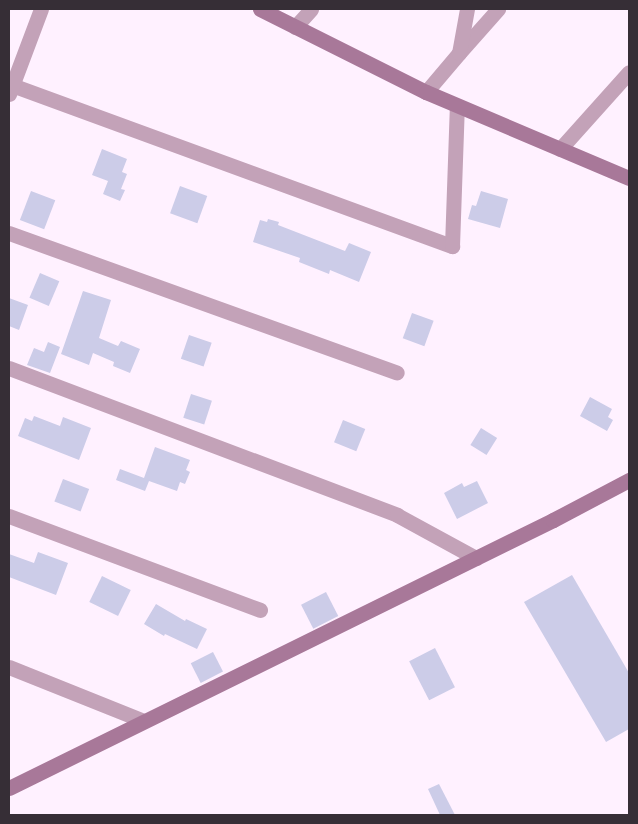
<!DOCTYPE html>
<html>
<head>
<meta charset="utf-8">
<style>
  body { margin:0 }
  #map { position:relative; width:638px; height:824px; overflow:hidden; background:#fff1ff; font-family:"Nunito Sans",sans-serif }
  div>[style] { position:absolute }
  .building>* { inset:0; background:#cccce8; transform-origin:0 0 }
  .street>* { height:15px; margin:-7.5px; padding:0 7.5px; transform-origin:7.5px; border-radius:7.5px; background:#c3a2b8 }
  .secondary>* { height:15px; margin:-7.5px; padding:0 7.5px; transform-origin:7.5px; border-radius:7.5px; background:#a87899 }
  span { translate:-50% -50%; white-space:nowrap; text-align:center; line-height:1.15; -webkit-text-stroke:4px #fff; paint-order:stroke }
  .frame { position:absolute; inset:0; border:10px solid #362e36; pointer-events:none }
</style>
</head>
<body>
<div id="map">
  <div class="building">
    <div style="clip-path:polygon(102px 149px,127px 159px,122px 172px,127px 174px,121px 189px,125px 190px,120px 201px,103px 194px,108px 181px,92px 175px)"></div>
    <div style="left:180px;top:186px;width:29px;height:29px;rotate:20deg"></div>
    <div style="left:31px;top:191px;width:26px;height:31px;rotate:21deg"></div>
    <div style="clip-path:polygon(481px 191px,508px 199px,500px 228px,468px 219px,472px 205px,476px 206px)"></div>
    <div style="clip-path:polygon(268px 219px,279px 222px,278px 225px,345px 251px,349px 243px,371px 252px,359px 282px,330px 270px,329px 274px,299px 262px,300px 258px,253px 242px,260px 220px,267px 222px)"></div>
    <div style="left:40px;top:273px;width:21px;height:27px;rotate:23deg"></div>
    <div style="clip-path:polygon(83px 291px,111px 300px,99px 338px,118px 346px,121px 341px,140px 349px,130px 373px,113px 366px,114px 362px,93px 353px,89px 365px,61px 354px)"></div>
    <div style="clip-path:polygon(9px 298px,28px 305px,19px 330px,9px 326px)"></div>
    <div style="left:412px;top:313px;width:23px;height:27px;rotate:20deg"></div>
    <div style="left:189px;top:335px;width:24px;height:25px;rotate:19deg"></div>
    <div style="clip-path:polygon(48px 342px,60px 347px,50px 373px,27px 365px,34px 348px,44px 352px)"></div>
    <div style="left:191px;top:394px;width:22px;height:25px;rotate:18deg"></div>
    <div style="clip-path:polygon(590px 397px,612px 409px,608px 417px,613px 420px,607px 431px,580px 416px)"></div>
    <div style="clip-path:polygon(34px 416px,60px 426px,63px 417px,91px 428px,79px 460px,18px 436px,25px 418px,32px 421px)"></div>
    <div style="left:343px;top:420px;width:24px;height:24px;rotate:22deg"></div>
    <div style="left:481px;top:428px;width:19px;height:20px;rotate:32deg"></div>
    <div style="clip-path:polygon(155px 447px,190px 460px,186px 470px,190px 472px,185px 484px,180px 482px,177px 491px,149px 481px,145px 491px,116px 480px,120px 469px,144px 478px)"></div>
    <div style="left:63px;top:479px;width:28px;height:24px;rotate:21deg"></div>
    <div style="clip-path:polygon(477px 481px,488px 503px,457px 519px,444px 493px,462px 483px,464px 487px)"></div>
    <div style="clip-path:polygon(38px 552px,68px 563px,56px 595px,9px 577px,9px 554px,34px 563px)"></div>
    <div style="clip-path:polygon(572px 575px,629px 673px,629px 729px,606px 742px,524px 602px)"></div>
    <div style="left:102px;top:576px;width:32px;height:29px;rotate:26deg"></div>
    <div style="left:326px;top:592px;width:27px;height:28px;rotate:63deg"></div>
    <div style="clip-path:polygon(156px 604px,185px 621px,186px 619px,207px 629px,197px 649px,165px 634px,164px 636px,144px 624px)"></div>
    <div style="left:435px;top:648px;width:44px;height:29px;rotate:63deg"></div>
    <div style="left:213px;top:652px;width:22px;height:25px;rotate:63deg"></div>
    <div style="clip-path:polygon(439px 784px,455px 815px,440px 815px,428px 789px)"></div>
  </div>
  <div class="street">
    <div style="left:295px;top:27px;width:24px;rotate:-48deg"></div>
    <div style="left:459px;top:53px;width:59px;rotate:-48.4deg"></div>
    <div style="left:9px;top:84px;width:472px;rotate:20.1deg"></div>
    <div style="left:452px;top:246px;width:140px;rotate:-88deg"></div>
    <div style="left:426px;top:92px;width:51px;rotate:-49.8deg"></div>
    <div style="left:459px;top:53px;width:45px;rotate:-79.7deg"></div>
    <div style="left:9px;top:94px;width:91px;rotate:-69.4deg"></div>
    <div style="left:560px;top:149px;width:103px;rotate:-48.1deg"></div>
    <div style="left:9px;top:233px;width:412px;rotate:19.8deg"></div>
    <div style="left:9px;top:368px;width:415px;rotate:20.7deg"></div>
    <div style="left:397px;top:515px;width:90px;rotate:28.6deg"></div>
    <div style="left:9px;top:516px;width:268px;rotate:20.5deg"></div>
    <div style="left:9px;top:667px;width:145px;rotate:21.8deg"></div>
  </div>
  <div class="secondary">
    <div style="left:260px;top:9px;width:186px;rotate:26.6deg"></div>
    <div style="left:426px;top:92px;width:220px;rotate:23deg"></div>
    <div style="left:9px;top:788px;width:606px;rotate:-26.23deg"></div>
    <div style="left:553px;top:520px;width:86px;rotate:-27.8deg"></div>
  </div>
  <div class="frame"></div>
</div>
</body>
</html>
